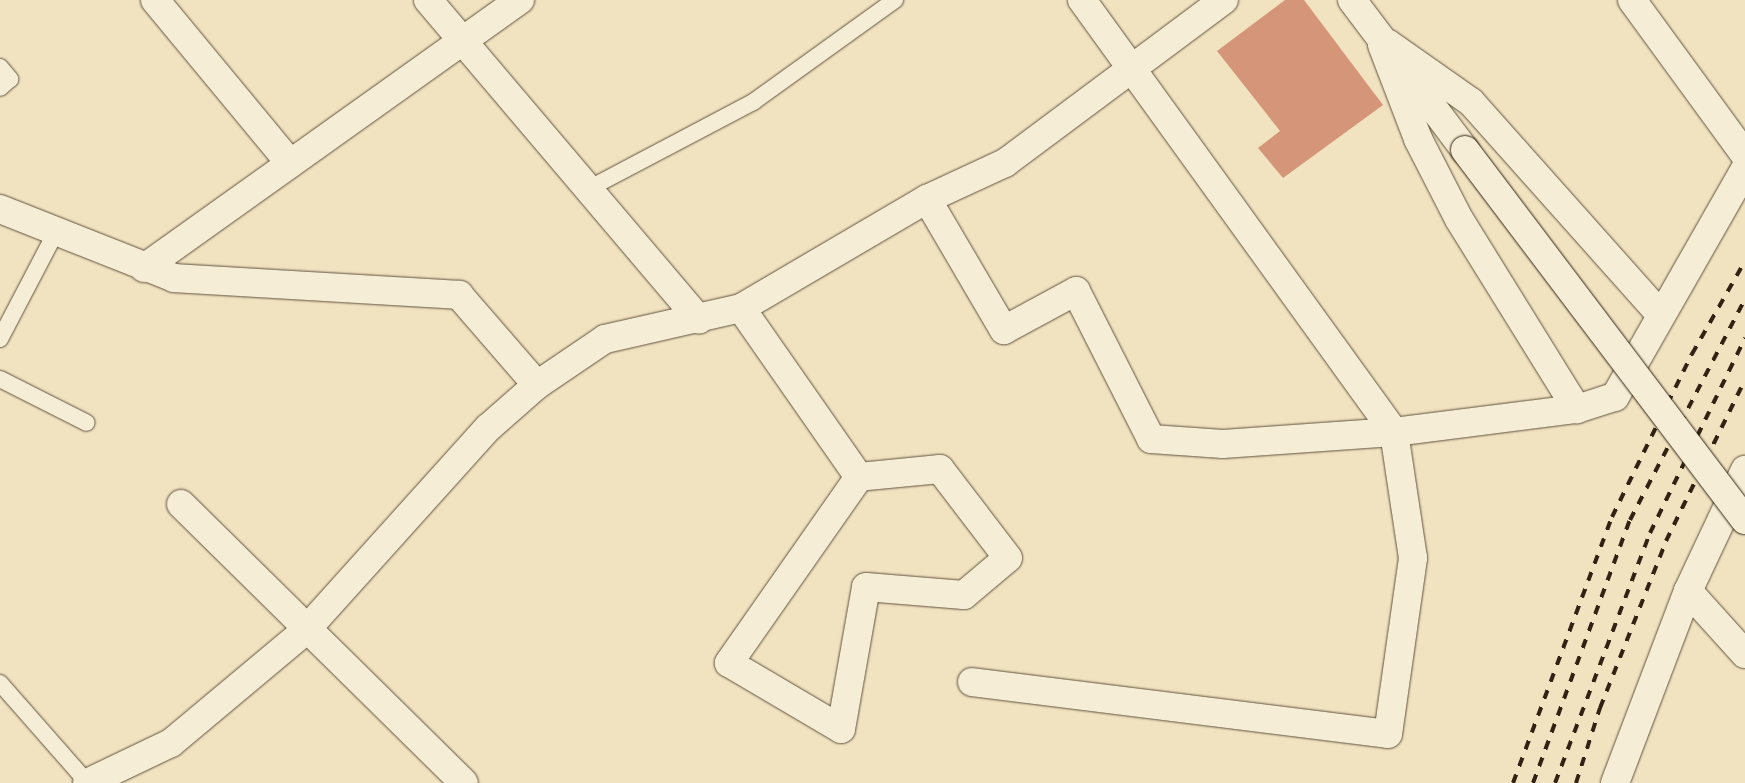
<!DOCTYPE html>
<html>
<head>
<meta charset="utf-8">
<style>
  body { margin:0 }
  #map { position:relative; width:1745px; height:783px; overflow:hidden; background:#f1e3c0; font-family:"Libre Caslon Text",serif }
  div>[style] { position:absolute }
  .building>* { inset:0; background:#d59579 }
  .roads { filter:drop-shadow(0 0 1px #61523e) drop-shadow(0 0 1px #61523e) }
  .lane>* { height:16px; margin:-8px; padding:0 8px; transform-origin:8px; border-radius:8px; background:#f6edd6 }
  .street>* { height:28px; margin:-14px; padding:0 14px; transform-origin:14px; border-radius:14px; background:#f6edd6 }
  .secondary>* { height:28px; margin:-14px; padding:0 14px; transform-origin:14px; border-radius:14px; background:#f6edd6 }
  .rail>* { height:4px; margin-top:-2px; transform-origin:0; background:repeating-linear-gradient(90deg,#312213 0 9px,transparent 0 18px) }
  .bridges { filter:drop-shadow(0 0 1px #312213) drop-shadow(0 0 1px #312213) }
  .secondary-bridge>* { height:28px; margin:-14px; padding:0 14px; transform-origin:14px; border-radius:14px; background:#f6edd6 }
  span { translate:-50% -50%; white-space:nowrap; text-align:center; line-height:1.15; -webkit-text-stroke:4px #f6edd6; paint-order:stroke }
</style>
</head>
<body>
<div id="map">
  <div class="building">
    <div style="clip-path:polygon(1285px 0,1304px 0,1383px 105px,1283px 178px,1258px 148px,1280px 131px,1217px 51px)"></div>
  </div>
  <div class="roads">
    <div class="lane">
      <div style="left:0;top:67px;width:16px;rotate:50deg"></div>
      <div style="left:10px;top:79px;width:13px;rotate:138deg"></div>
      <div style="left:588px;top:189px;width:187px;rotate:-27.8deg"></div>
      <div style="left:753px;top:102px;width:175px;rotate:-35.7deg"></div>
      <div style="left:0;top:339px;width:121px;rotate:-62.4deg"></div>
      <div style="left:0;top:379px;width:97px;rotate:26.8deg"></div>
      <div style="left:0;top:683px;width:133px;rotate:48.7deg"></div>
    </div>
    <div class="street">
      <div style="left:155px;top:0;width:212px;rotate:50.4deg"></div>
      <div style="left:1632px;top:0;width:192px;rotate:53.9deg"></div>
      <div style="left:1387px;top:43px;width:103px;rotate:35.1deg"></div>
      <div style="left:1471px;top:102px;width:283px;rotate:48.3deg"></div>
      <div style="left:1382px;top:45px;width:101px;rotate:69deg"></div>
      <div style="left:1418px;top:139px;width:90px;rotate:62.9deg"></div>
      <div style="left:1459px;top:219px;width:224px;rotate:58.2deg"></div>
      <div style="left:927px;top:199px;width:152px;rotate:59.6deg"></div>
      <div style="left:1004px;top:330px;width:82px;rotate:-28.4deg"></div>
      <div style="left:1076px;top:291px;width:166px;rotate:63.1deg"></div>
      <div style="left:1151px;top:439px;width:72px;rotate:4deg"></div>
      <div style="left:1223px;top:444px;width:171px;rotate:-4deg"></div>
      <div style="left:1394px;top:432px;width:184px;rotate:-7.2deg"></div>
      <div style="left:1577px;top:409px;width:40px;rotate:-18deg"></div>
      <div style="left:1615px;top:397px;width:262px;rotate:-60.3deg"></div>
      <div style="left:0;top:209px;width:187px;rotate:21.6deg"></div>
      <div style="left:174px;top:278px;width:286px;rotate:3.4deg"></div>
      <div style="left:459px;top:295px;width:119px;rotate:49.1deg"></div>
      <div style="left:144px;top:268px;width:462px;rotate:-35.5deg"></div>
      <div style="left:741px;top:308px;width:206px;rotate:55.1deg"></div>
      <div style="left:859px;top:477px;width:227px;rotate:125deg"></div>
      <div style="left:729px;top:663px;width:130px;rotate:30.5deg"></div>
      <div style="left:841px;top:729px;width:144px;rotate:-80deg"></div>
      <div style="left:866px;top:587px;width:98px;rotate:4.7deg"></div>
      <div style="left:964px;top:595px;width:57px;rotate:-40.1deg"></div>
      <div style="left:1008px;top:558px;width:112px;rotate:-127.4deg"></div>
      <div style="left:940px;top:469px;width:81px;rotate:174.4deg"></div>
      <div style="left:181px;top:504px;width:397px;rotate:44.6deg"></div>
      <div style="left:1688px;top:591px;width:85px;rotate:47.9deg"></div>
      <div style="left:972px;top:682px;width:419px;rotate:7.1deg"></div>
      <div style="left:1388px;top:734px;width:178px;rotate:-81.9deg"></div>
      <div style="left:1413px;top:558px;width:127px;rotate:-98.6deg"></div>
      <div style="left:1394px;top:432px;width:533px;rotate:-125.84deg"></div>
      <div style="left:87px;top:783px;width:93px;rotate:-25.5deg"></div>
      <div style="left:171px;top:743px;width:176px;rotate:-39.9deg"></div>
      <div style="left:306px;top:630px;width:272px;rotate:-48deg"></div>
      <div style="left:488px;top:428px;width:65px;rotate:-41.3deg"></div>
      <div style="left:537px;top:385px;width:82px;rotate:-34.1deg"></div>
      <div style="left:605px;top:339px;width:139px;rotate:-12.8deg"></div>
      <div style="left:741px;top:308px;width:216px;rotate:-30.4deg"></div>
      <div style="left:927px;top:199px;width:86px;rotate:-24.8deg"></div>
      <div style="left:1005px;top:163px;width:273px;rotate:-36.7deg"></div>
      <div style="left:1615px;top:783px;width:205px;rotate:-69.2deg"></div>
      <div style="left:1688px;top:591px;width:134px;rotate:-64.8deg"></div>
    </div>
    <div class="secondary">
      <div style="left:428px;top:0;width:419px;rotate:49.7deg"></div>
      <div style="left:1352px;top:0;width:188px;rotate:53deg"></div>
    </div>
  </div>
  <div class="rail">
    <div style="left:1513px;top:783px;width:284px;rotate:-69.6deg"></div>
    <div style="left:1612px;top:517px;width:182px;rotate:-63.9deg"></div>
    <div style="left:1692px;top:354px;width:107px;rotate:-60.3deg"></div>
    <div style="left:1533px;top:783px;width:280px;rotate:-69.8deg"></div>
    <div style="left:1630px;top:520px;width:249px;rotate:-62.5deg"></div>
    <div style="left:1555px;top:783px;width:267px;rotate:-69.2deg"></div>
    <div style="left:1650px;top:533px;width:217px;rotate:-64deg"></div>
    <div style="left:1576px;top:783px;width:79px;rotate:-72.3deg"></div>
    <div style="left:1600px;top:708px;width:180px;rotate:-68.4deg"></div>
    <div style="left:1666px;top:541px;width:179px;rotate:-63.9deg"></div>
  </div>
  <div class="bridges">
    <div class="secondary-bridge">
      <div style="left:1465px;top:150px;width:464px;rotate:52.9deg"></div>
    </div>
  </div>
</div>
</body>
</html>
